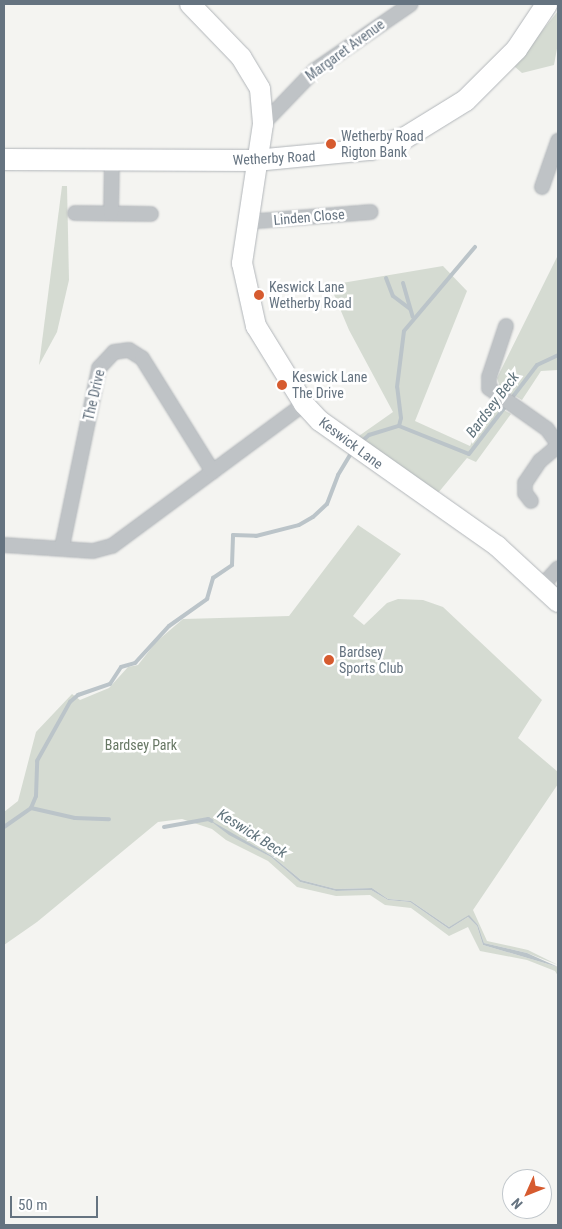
<!DOCTYPE html>
<html>
<head>
<meta charset="utf-8">
<style>
  body { margin:0 }
  #map { position:relative; width:562px; height:1229px; overflow:hidden; background:#f4f4f1; font-family:"Roboto Condensed",sans-serif }
  div>[style] { position:absolute }
  .green>* { inset:0; background:#d5dbd2 }
  .water>* { inset:0; background:#bbc4c9 }
  .stream>* { height:4px; margin:-2px; padding:0 2px; transform-origin:2px; border-radius:2px; background:#bbc4c9 }
  .roads { filter:drop-shadow(0 0 1px #b2b6ba) drop-shadow(0 0 1px #b2b6ba) }
  .street>* { height:14px; margin:-7px; padding:0 7px; transform-origin:7px; border-radius:7px; background:#bfc3c6 }
  .secondary>* { height:20px; margin:-10px; padding:0 10px; transform-origin:10px; border-radius:10px; background:#fff }
  .primary>* { height:21px; margin:-10.5px; padding:0 10.5px; transform-origin:10.5px; border-radius:10.5px; background:#fff }
  .dots>* { width:14px; height:14px; translate:-50% -50%; box-sizing:border-box; border:2px solid #fff; border-radius:50% }
  span { translate:-50% -50%; white-space:nowrap; text-align:center; line-height:1.15; -webkit-text-stroke:5px #fff; paint-order:stroke }
  .street-label { font-size:14px; color:#657380 }
  .poi-label { font-size:14px; color:#657380 }
  .left { translate:0 -50%; text-align:left }
  .park-label { font-size:14px; color:#677764 }
  .water-label { font-size:15px; color:#61747d; font-style:italic }
  .frame { position:absolute; inset:0; border:5px solid #657380; pointer-events:none }
  .north { position:absolute; left:502px; top:1169px; width:50px; height:50px; box-sizing:border-box; background:#fff; border:1px solid #c1c7cc; border-radius:50%; rotate:226deg; font-size:14px; font-weight:700; line-height:20px; text-align:center; color:#657380 }
  .north::after { content:''; display:block; margin:auto; width:18px; height:22px; background:#d65b2f; clip-path:polygon(50% 0,100% 100%,50% 72%,0 100%) }
  .scale { position:absolute; left:10px; top:1196px; width:88px; height:22px; box-sizing:border-box; border:2px solid #657380; border-top:0; padding-left:6px; font-size:15px; line-height:18px; white-space:nowrap; color:#657380; -webkit-text-stroke:4px #fff; paint-order:stroke }
</style>
</head>
<body>
<div id="map">
  <div class="green">
    <div style="clip-path:polygon(558px 11px,558px 43px,554px 65px,522px 73px,514px 66px)"></div>
    <div style="clip-path:polygon(62px 186px,67px 186px,69px 280px,57px 332px,39px 365px)"></div>
    <div style="clip-path:polygon(558px 255px,558px 370px,541px 371px,522px 400px,500px 387px,497px 378px)"></div>
    <div style="clip-path:polygon(443px 266px,467px 291px,415px 421px,470px 446px,491px 403px,511px 414px,476px 462px,467px 458px,438px 493px,356px 438px,393px 412px,349px 330px,330px 285px)"></div>
    <div style="clip-path:polygon(358px 525px,401px 554px,353px 616px,364px 625px,387px 603px,398px 599px,423px 600px,443px 607px,542px 700px,518px 738px,558px 772px,558px 784px,473px 910px,487px 941px,528px 950px,558px 965px,527px 953px,484px 943px,478px 925px,469px 916px,449px 927px,411px 901px,388px 899px,372px 888px,336px 889px,301px 880px,272px 856px,221px 828px,271px 857px,300px 882px,336px 891px,371px 890px,388px 900px,410px 902px,449px 929px,468px 917px,477px 926px,483px 945px,558px 967px,558px 976px,555px 971px,527px 960px,480px 951px,468px 927px,449px 936px,411px 908px,385px 905px,370px 895px,336px 896px,297px 887px,268px 861px,226px 840px,212px 829px,182px 819px,158px 822px,37px 922px,4px 945px,4px 812px,18px 801px,36px 732px,72px 694px,80px 700px,109px 688px,128px 667px,138px 665px,156px 642px,183px 619px,289px 616px)"></div>
  </div>
  <div class="water">
    <div style="clip-path:polygon(208px 819px,272px 856px,301px 880px,336px 889px,372px 888px,388px 899px,411px 901px,449px 927px,469px 915px,478px 925px,484px 943px,527px 953px,558px 967px,483px 945px,477px 926px,468px 917px,449px 929px,410px 902px,388px 900px,371px 890px,336px 891px,300px 882px,271px 857px,229px 835px)"></div>
  </div>
  <div class="stream">
    <div style="left:386px;top:278px;width:19px;rotate:69deg"></div>
    <div style="left:393px;top:296px;width:21px;rotate:37deg"></div>
    <div style="left:403px;top:283px;width:35px;rotate:74deg"></div>
    <div style="left:399px;top:426px;width:8px;rotate:-76deg"></div>
    <div style="left:401px;top:418px;width:31px;rotate:-97deg"></div>
    <div style="left:397px;top:387px;width:56px;rotate:-82.9deg"></div>
    <div style="left:404px;top:331px;width:110px;rotate:-49.8deg"></div>
    <div style="left:360px;top:443px;width:12px;rotate:-42deg"></div>
    <div style="left:369px;top:435px;width:31px;rotate:-17deg"></div>
    <div style="left:399px;top:426px;width:75px;rotate:21.8deg"></div>
    <div style="left:469px;top:454px;width:112px;rotate:-52.6deg"></div>
    <div style="left:537px;top:365px;width:23px;rotate:-25deg"></div>
    <div style="left:31px;top:808px;width:13px;rotate:-67deg"></div>
    <div style="left:36px;top:796px;width:35px;rotate:-88deg"></div>
    <div style="left:37px;top:761px;width:68px;rotate:-60.8deg"></div>
    <div style="left:70px;top:702px;width:11px;rotate:-41deg"></div>
    <div style="left:78px;top:695px;width:34px;rotate:-19deg"></div>
    <div style="left:110px;top:684px;width:20px;rotate:-57deg"></div>
    <div style="left:121px;top:667px;width:15px;rotate:-16deg"></div>
    <div style="left:135px;top:663px;width:50px;rotate:-47.4deg"></div>
    <div style="left:169px;top:626px;width:47px;rotate:-35.4deg"></div>
    <div style="left:207px;top:599px;width:22px;rotate:-74deg"></div>
    <div style="left:213px;top:578px;width:23px;rotate:-34deg"></div>
    <div style="left:232px;top:565px;width:30px;rotate:-88deg"></div>
    <div style="left:233px;top:535px;width:23px;rotate:2deg"></div>
    <div style="left:256px;top:536px;width:44px;rotate:-14.3deg"></div>
    <div style="left:299px;top:525px;width:16px;rotate:-30deg"></div>
    <div style="left:313px;top:517px;width:19px;rotate:-43deg"></div>
    <div style="left:327px;top:504px;width:31px;rotate:-69deg"></div>
    <div style="left:338px;top:475px;width:27px;rotate:-59deg"></div>
    <div style="left:4px;top:827px;width:33px;rotate:-35deg"></div>
    <div style="left:31px;top:808px;width:45px;rotate:12.8deg"></div>
    <div style="left:75px;top:818px;width:34px;rotate:2deg"></div>
    <div style="left:164px;top:827px;width:45px;rotate:-10.3deg"></div>
    <div style="left:208px;top:819px;width:4px;rotate:27deg"></div>
  </div>
  <div class="roads">
    <div class="street">
      <div style="left:263px;top:124px;width:75px;rotate:-46.1deg"></div>
      <div style="left:315px;top:70px;width:116px;rotate:-34.5deg"></div>
      <div style="left:542px;top:187px;width:49px;rotate:-70.8deg"></div>
      <div style="left:75px;top:213px;width:76px;rotate:0.8deg"></div>
      <div style="left:111px;top:213px;width:53px;rotate:-88.9deg"></div>
      <div style="left:246px;top:222px;width:125px;rotate:-4.6deg"></div>
      <div style="left:506px;top:326px;width:54px;rotate:108.4deg"></div>
      <div style="left:489px;top:377px;width:11px;rotate:90deg"></div>
      <div style="left:489px;top:388px;width:71px;rotate:35.3deg"></div>
      <div style="left:547px;top:429px;width:19px;rotate:54deg"></div>
      <div style="left:531px;top:501px;width:10px;rotate:-127deg"></div>
      <div style="left:525px;top:493px;width:10px;rotate:-90deg"></div>
      <div style="left:525px;top:483px;width:27px;rotate:-56deg"></div>
      <div style="left:540px;top:461px;width:23px;rotate:-40deg"></div>
      <div style="left:4px;top:545px;width:89px;rotate:3.9deg"></div>
      <div style="left:93px;top:551px;width:20px;rotate:-15deg"></div>
      <div style="left:112px;top:546px;width:239px;rotate:-36.5deg"></div>
      <div style="left:62px;top:547px;width:183px;rotate:-78.3deg"></div>
      <div style="left:99px;top:368px;width:22px;rotate:-47deg"></div>
      <div style="left:114px;top:352px;width:15px;rotate:-8deg"></div>
      <div style="left:129px;top:350px;width:15px;rotate:32deg"></div>
      <div style="left:142px;top:358px;width:134px;rotate:58.1deg"></div>
      <div style="left:542px;top:586px;width:24px;rotate:-48deg"></div>
    </div>
    <div class="secondary">
      <div style="left:190px;top:4px;width:74px;rotate:46.1deg"></div>
      <div style="left:241px;top:57px;width:37px;rotate:59deg"></div>
      <div style="left:260px;top:89px;width:35px;rotate:85deg"></div>
      <div style="left:263px;top:124px;width:141px;rotate:98.6deg"></div>
      <div style="left:242px;top:263px;width:65px;rotate:77.5deg"></div>
      <div style="left:256px;top:326px;width:92px;rotate:58.4deg"></div>
      <div style="left:304px;top:404px;width:23px;rotate:47deg"></div>
      <div style="left:320px;top:421px;width:217px;rotate:35.2deg"></div>
      <div style="left:497px;top:546px;width:83px;rotate:42.6deg"></div>
    </div>
    <div class="primary">
      <div style="left:4px;top:159px;width:251px;rotate:0.2deg"></div>
      <div style="left:255px;top:160px;width:116px;rotate:-5.5deg"></div>
      <div style="left:370px;top:149px;width:37px;rotate:-19deg"></div>
      <div style="left:405px;top:137px;width:70px;rotate:-31.7deg"></div>
      <div style="left:465px;top:100px;width:72px;rotate:-45deg"></div>
      <div style="left:516px;top:49px;width:54px;rotate:-56.3deg"></div>
    </div>
  </div>
  <div class="dots">
    <div style="left:331px;top:144px;background:#d65b2f"></div>
    <div style="left:259px;top:295px;background:#d65b2f"></div>
    <div style="left:282px;top:385px;background:#d65b2f"></div>
    <div style="left:329px;top:660px;background:#d65b2f"></div>
  </div>
  <div class="street-label">
    <span style="left:345px;top:50px;rotate:-36deg">Margaret Avenue</span>
    <span style="left:274px;top:158px;rotate:-3deg">Wetherby Road</span>
    <span style="left:309px;top:217px;rotate:-5deg">Linden Close</span>
    <span style="left:94px;top:395px;rotate:-77deg">The Drive</span>
    <span style="left:351px;top:443px;rotate:37deg">Keswick Lane</span>
  </div>
  <div class="poi-label">
    <span class="left" style="left:341px;top:144px">Wetherby Road<br>Rigton Bank</span>
    <span class="left" style="left:269px;top:295px">Keswick Lane<br>Wetherby Road</span>
    <span class="left" style="left:292px;top:385px">Keswick Lane<br>The Drive</span>
    <span class="left" style="left:339px;top:660px">Bardsey<br>Sports Club</span>
  </div>
  <div class="park-label">
    <span style="left:141px;top:745px">Bardsey Park</span>
  </div>
  <div class="water-label">
    <span style="left:493px;top:405px;rotate:-53deg">Bardsey Beck</span>
    <span style="left:252px;top:834px;rotate:32deg">Keswick Beck</span>
  </div>
  <div class="frame"></div>
  <div class="north">N</div>
  <div class="scale">50 m</div>
</div>
</body>
</html>
